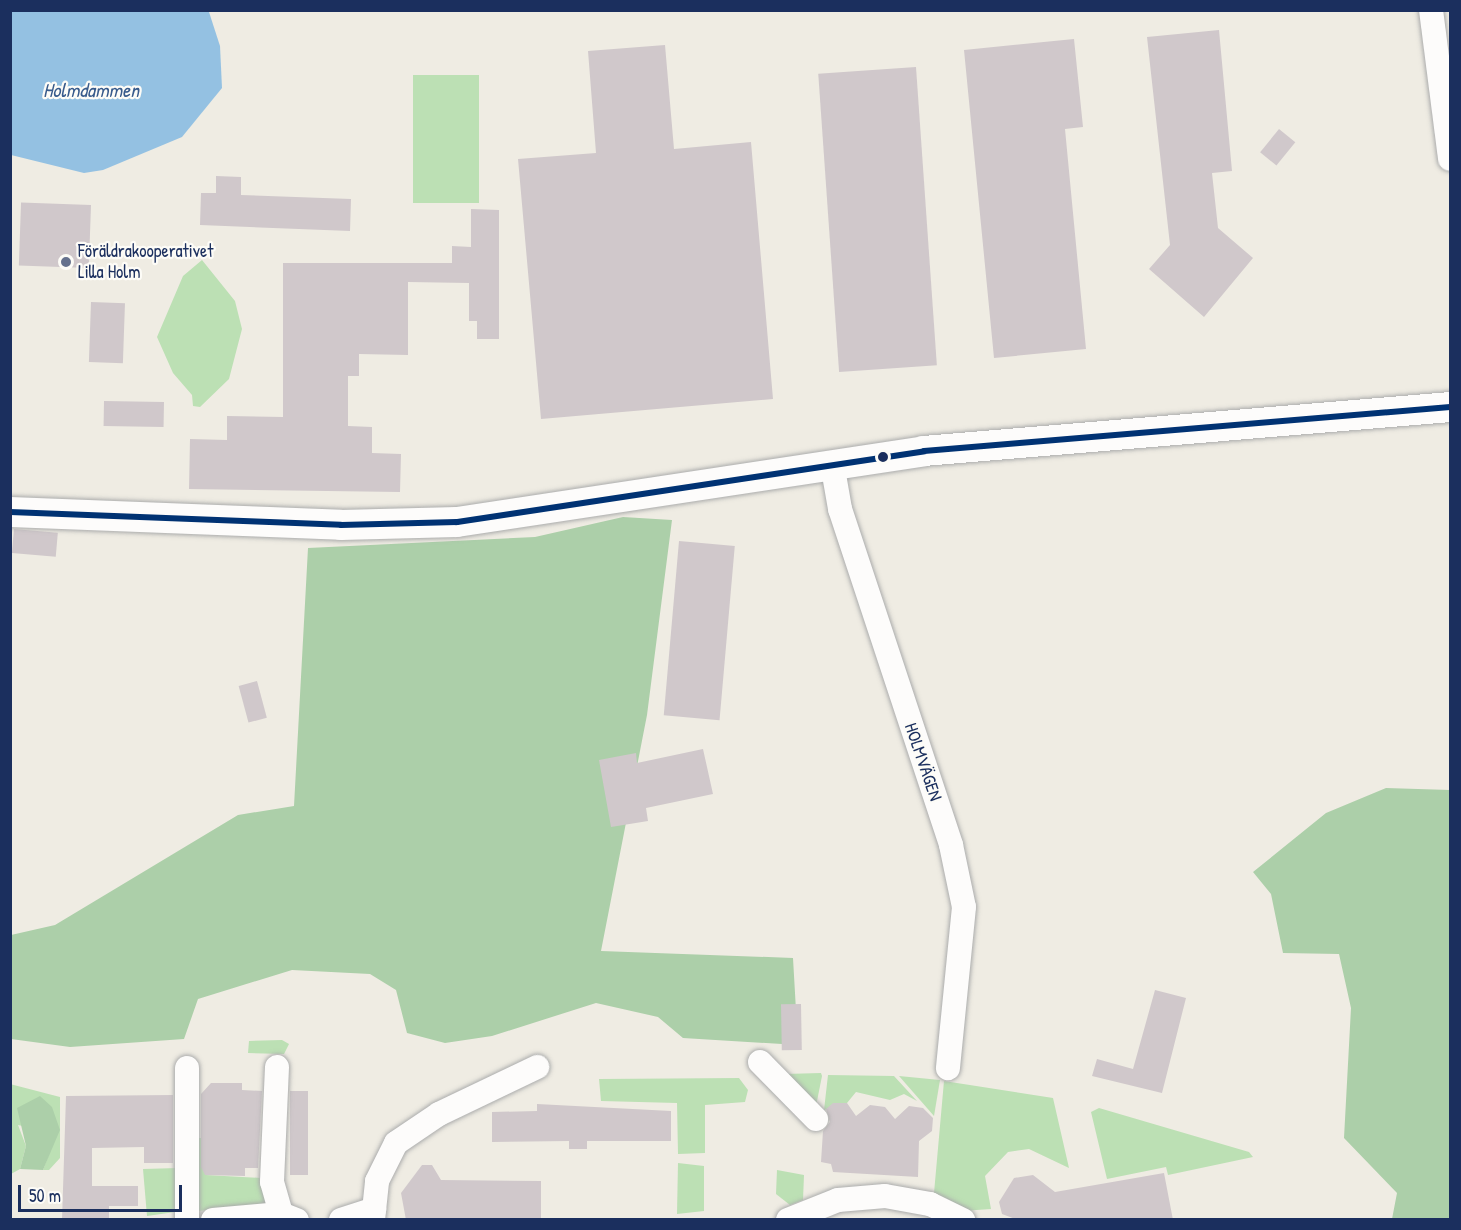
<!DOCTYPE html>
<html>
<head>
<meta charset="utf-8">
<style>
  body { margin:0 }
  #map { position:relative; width:1461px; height:1230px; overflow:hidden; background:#efece3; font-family:"Patrick Hand",sans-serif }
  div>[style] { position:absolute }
  .green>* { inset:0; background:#bce0b4; transform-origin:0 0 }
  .forest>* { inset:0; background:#accfa9 }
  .water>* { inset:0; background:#94c1e2 }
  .building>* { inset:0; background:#d0c8cb; transform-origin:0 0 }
  .roads { filter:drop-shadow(0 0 2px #abacac) drop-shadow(0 0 2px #abacac) }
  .minor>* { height:24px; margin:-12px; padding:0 12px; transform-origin:12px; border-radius:12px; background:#fdfcfb }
  .tertiary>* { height:30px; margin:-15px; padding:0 15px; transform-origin:15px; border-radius:15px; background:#fdfcfb }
  .bus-1>* { height:6px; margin:-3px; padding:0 3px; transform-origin:3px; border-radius:3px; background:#003273 }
  .dots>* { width:16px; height:16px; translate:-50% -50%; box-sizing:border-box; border:3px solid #fdfcf7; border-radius:50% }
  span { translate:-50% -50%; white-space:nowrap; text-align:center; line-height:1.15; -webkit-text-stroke:4.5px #fdfcf7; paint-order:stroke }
  .poi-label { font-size:18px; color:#1b2f5e }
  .left { translate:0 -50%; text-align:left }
  .street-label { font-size:18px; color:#1b2f5e }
  .water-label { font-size:20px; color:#385b8c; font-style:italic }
  .frame { position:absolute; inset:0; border:12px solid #1b2f5e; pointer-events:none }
  .scale { position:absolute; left:18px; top:1185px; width:164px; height:27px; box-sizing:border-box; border:3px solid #1b2f5e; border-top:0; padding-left:8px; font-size:18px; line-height:21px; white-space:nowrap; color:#1b2f5e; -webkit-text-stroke:4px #fdfcf7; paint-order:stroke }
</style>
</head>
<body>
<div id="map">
  <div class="green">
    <div style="left:413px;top:75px;width:66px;height:128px"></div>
    <div style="clip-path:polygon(202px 260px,235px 301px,242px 329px,229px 379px,200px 407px,193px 406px,192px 395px,173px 373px,157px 337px,183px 276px)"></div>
    <div style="clip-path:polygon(282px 1040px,289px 1044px,284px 1054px,248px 1053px,249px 1041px)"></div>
    <div style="clip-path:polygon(821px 1073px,822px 1076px,815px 1111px,785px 1074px)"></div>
    <div style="clip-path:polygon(828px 1075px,894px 1076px,917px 1101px,904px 1094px,890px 1100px,856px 1092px,847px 1103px,824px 1110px)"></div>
    <div style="clip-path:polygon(899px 1076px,940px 1080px,934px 1116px)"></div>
    <div style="clip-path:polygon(739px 1078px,748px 1090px,745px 1102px,705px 1105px,705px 1153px,678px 1154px,677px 1103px,601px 1101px,599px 1079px)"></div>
    <div style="clip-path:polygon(944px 1081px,1053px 1098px,1069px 1168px,1029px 1149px,1008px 1152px,985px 1176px,991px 1209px,962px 1211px,934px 1193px)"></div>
    <div style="clip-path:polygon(10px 1084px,60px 1097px,60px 1158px,49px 1170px,43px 1170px,57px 1133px,18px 1125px,26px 1146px,20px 1169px,11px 1174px)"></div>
    <div style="clip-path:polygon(1099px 1108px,1249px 1152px,1253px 1157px,1168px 1175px,1166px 1167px,1107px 1179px,1091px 1112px)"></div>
    <div style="clip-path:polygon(192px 1138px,201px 1138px,206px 1175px,261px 1178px,271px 1203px,198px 1211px)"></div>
    <div style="clip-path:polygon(678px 1163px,704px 1166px,704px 1211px,677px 1214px)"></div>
    <div style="clip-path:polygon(178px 1168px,175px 1212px,147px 1216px,143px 1169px)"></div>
    <div style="clip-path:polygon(777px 1170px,804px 1175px,803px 1200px,790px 1205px,776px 1194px)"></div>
  </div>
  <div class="forest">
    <div style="clip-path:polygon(623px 517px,672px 520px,647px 715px,601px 951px,793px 958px,798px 1045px,683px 1038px,658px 1017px,596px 1003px,492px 1036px,445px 1043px,407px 1033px,396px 990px,370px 974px,292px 970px,198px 999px,184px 1039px,70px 1047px,11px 1039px,11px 935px,55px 925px,238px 815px,294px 806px,308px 548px,535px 537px)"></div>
    <div style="clip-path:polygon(1386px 788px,1450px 790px,1450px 1219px,1392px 1219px,1397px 1193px,1344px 1138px,1351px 1008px,1339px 954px,1283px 953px,1271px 894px,1253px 872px,1326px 813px)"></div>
    <div style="clip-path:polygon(40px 1096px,52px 1107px,60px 1130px,43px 1170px,20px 1169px,26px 1146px,17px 1108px)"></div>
  </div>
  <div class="water">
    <div style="clip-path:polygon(11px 10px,209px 12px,220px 46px,222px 88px,182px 137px,103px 170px,84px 173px,11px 155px)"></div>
  </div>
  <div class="building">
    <div style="clip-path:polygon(1219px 30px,1232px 171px,1212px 173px,1218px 228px,1253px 258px,1204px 317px,1149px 269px,1170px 245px,1147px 37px)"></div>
    <div style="clip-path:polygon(1074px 39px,1083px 127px,1065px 129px,1086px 349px,994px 358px,964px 50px)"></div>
    <div style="clip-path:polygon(665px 45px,674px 149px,751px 142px,773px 399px,541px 419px,518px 159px,596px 153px,588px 51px)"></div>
    <div style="left:916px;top:67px;width:299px;height:98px;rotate:86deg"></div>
    <div style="left:1279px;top:129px;width:21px;height:30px;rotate:39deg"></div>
    <div style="clip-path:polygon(216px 176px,241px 177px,241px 195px,351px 199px,350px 231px,200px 225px,201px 193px,216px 193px)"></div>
    <div style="left:91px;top:205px;width:63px;height:70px;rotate:92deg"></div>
    <div style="clip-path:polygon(471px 209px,499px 210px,499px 339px,477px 339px,477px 321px,469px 321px,469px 283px,408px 282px,408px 355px,359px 354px,359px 376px,348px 376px,348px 426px,372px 427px,372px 453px,401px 454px,400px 492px,189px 489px,190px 439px,227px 440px,227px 416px,283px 417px,283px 263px,452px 263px,452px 246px,471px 247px)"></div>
    <div style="left:91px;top:302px;width:34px;height:60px;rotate:2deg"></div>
    <div style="left:104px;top:401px;width:60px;height:25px;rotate:1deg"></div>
    <div style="left:14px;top:529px;width:44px;height:24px;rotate:5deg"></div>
    <div style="left:679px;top:541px;width:56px;height:175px;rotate:5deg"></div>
    <div style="left:257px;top:681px;width:38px;height:19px;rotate:75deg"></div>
    <div style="clip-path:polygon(703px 749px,713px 794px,646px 808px,648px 821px,611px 827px,599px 760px,636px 753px,637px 763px)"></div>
    <div style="clip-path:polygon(1155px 990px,1186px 998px,1162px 1093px,1092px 1076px,1097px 1059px,1133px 1069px)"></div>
    <div style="left:801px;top:1004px;width:46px;height:20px;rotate:89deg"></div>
    <div style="clip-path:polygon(211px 1083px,242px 1083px,242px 1090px,262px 1091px,258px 1168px,245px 1168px,245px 1176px,205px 1175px,201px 1167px,201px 1094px)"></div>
    <div style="left:290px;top:1091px;width:18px;height:84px"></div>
    <div style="clip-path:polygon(173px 1095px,173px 1163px,144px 1163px,144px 1147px,92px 1148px,92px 1186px,138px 1186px,138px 1206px,109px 1206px,109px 1220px,62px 1220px,66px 1096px)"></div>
    <div style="clip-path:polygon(833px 1103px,847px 1103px,856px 1116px,870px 1105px,885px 1107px,895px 1119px,909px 1106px,923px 1108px,933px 1118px,932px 1131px,919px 1141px,918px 1177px,833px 1172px,831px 1164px,821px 1162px,823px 1131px,830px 1122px,826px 1109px)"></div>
    <div style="clip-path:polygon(537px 1104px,671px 1111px,671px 1141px,587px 1141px,587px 1149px,569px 1149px,569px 1141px,492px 1142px,492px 1112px,537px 1111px)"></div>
    <div style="clip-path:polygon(422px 1165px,432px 1165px,441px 1180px,541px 1181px,541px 1220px,406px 1220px,401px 1193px)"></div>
    <div style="clip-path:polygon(1164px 1173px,1173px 1220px,1018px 1220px,1002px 1214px,999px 1202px,1014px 1178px,1033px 1175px,1055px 1192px)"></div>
  </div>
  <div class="roads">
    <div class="minor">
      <div style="left:1431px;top:10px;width:150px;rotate:82.7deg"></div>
      <div style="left:832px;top:463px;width:47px;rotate:80.1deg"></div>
      <div style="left:840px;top:509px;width:354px;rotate:71.7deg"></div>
      <div style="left:951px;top:845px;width:63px;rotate:78.2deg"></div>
      <div style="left:964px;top:907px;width:162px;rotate:95.7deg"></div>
      <div style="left:760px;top:1062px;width:80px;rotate:45.5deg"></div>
      <div style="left:277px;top:1067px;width:115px;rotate:92.5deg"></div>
      <div style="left:272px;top:1182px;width:33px;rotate:74deg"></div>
      <div style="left:187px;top:1220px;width:152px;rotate:-90deg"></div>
      <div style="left:213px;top:1220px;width:68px;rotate:-5deg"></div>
      <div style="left:281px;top:1214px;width:17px;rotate:21deg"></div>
      <div style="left:341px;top:1220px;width:35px;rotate:-18deg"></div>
      <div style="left:373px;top:1220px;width:39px;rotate:-84deg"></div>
      <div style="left:377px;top:1181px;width:42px;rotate:-63.4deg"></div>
      <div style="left:396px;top:1143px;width:52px;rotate:-34deg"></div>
      <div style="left:439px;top:1114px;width:109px;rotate:-25.6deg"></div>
      <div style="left:788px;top:1220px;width:54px;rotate:-21.8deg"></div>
      <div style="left:838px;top:1200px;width:47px;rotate:-4.9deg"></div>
      <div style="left:885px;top:1196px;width:46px;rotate:10.1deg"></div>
      <div style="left:930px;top:1204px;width:37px;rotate:26deg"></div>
    </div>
    <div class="tertiary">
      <div style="left:10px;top:512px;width:331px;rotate:2.2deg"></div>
      <div style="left:341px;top:525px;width:116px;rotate:-1.5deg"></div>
      <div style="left:457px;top:522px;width:472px;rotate:-8.6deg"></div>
      <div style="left:924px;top:451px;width:528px;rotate:-4.78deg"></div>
    </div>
  </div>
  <div class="bus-1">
    <div style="left:10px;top:512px;width:331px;rotate:2.2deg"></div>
    <div style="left:341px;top:525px;width:116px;rotate:-1.5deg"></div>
    <div style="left:457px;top:522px;width:472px;rotate:-8.6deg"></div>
    <div style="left:924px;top:451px;width:528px;rotate:-4.78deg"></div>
  </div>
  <div class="dots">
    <div style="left:66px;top:262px;background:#65718d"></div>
    <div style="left:883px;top:457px;background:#1b2f5e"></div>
  </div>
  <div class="poi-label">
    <span class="left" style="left:78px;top:262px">Föräldrakooperativet<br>Lilla Holm</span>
  </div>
  <div class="street-label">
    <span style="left:923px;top:762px;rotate:71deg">HOLMVÄGEN</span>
  </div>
  <div class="water-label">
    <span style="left:91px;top:89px">Holmdammen</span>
  </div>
  <div class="frame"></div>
  <div class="scale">50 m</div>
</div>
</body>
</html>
